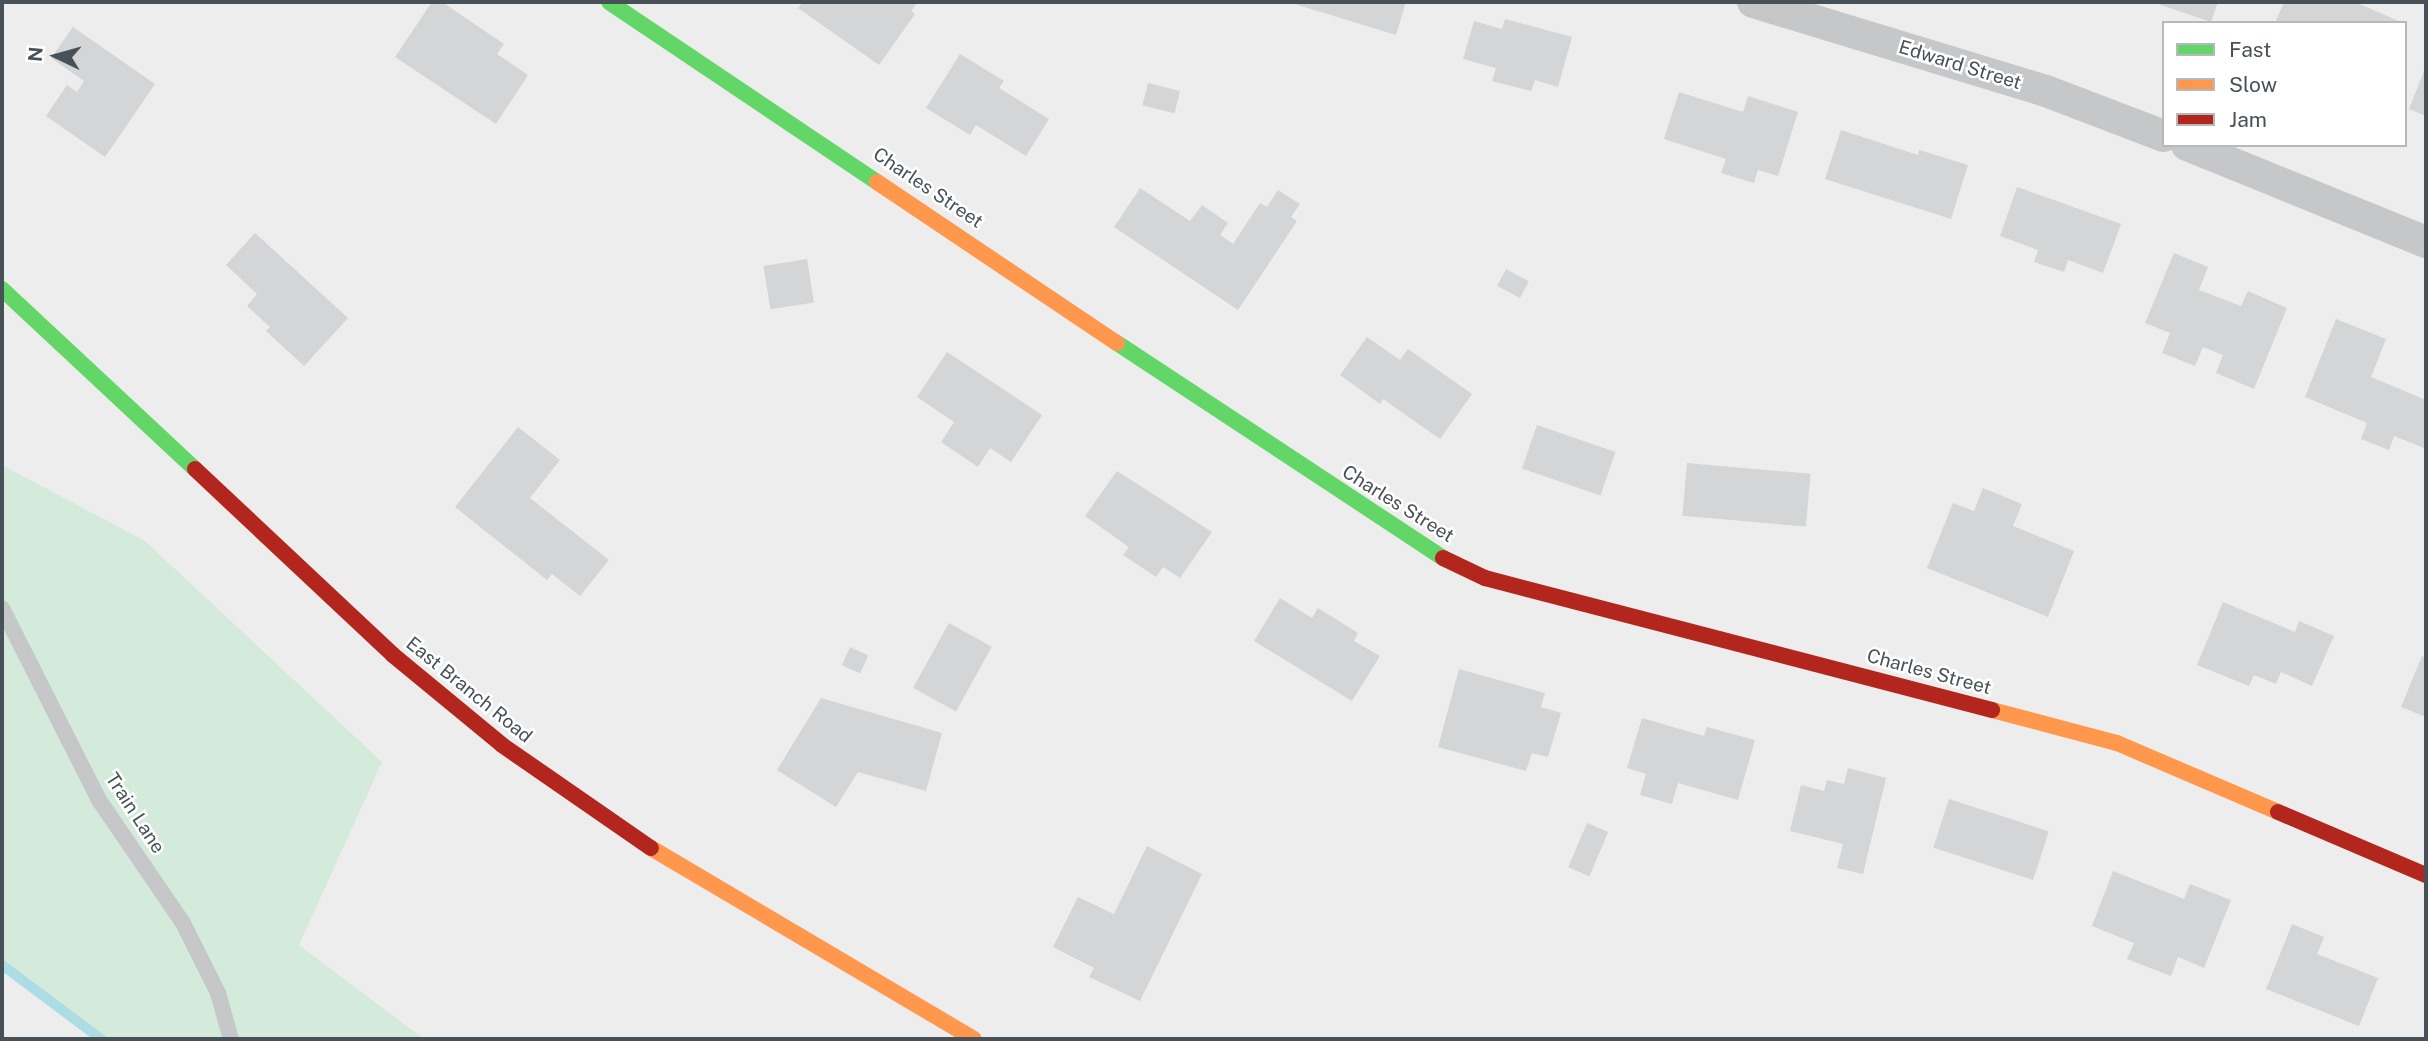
<!DOCTYPE html>
<html>
<head>
<meta charset="utf-8">
<style>
  body { margin:0 }
  #map { position:relative; width:2428px; height:1041px; overflow:hidden; background:#eeeded; font-family:"Public Sans",sans-serif }
  div>[style] { position:absolute }
  .green>* { inset:0; background:#d4eadb }
  .stream>* { height:10px; margin:-5px; padding:0 5px; transform-origin:5px; border-radius:5px; background:#acdde5 }
  .building>* { inset:0; background:#d4d5d6; transform-origin:0 0 }
  .lane>* { height:16px; margin:-8px; padding:0 8px; transform-origin:8px; border-radius:8px; background:#c5c7c8 }
  .street>* { height:32px; margin:-16px; padding:0 16px; transform-origin:16px; border-radius:16px; background:#c5c7c8 }
  .fast>* { height:16px; margin:-8px; padding:0 8px; transform-origin:8px; border-radius:8px; background:#63d668 }
  .slow>* { height:16px; margin:-8px; padding:0 8px; transform-origin:8px; border-radius:8px; background:#ff974d }
  .jam>* { height:16px; margin:-8px; padding:0 8px; transform-origin:8px; border-radius:8px; background:#b3261e }
  span { translate:-50% -50%; white-space:nowrap; text-align:center; line-height:1.15; -webkit-text-stroke:5px #fff; paint-order:stroke }
  .street-label { font-size:19px; color:#475157 }
  .frame { position:absolute; inset:0; border:4px solid #475157; pointer-events:none }
  .legend { position:absolute; left:2162px; top:21px; width:245px; height:126px; box-sizing:border-box; background:#fff; border:2px solid #b5b9bc; margin:0; padding:9px 12px; list-style:none; font-size:21px; color:#475157 }
  .legend li { display:flex; align-items:center; gap:14px; height:35px }
  .legend b { width:35px; border:2px solid #b5b9bc }
  .north { position:absolute; left:21px; top:21px; width:70px; height:70px; -webkit-text-stroke:5px #fff; paint-order:stroke; rotate:275deg; font-size:19px; font-weight:700; line-height:28px; text-align:center; color:#475157 }
  .north::after { content:''; display:block; margin:auto; width:24px; height:32px; background:#475157; clip-path:polygon(50% 0,100% 100%,50% 72%,0 100%) }
</style>
</head>
<body>
<div id="map">
  <div class="green">
    <div style="clip-path:polygon(2px 465px,145px 541px,382px 762px,299px 945px,424px 1039px,101px 1039px,2px 965px)"></div>
  </div>
  <div class="stream">
    <div style="left:2px;top:965px;width:124px;rotate:36.8deg"></div>
  </div>
  <div class="building">
    <div style="clip-path:polygon(432px 2px,442px 2px,504px 44px,497px 54px,528px 75px,496px 124px,395px 57px)"></div>
    <div style="clip-path:polygon(803px 2px,918px 2px,911px 11px,915px 14px,879px 65px,798px 8px)"></div>
    <div style="clip-path:polygon(1288px 2px,1406px 2px,1396px 35px)"></div>
    <div style="clip-path:polygon(2152px 2px,2218px 2px,2211px 22px)"></div>
    <div style="clip-path:polygon(2284px 2px,2355px 2px,2403px 23px,2275px 23px)"></div>
    <div style="clip-path:polygon(1505px 19px,1572px 37px,1558px 87px,1535px 80px,1531px 91px,1492px 81px,1496px 68px,1463px 59px,1474px 21px,1502px 29px)"></div>
    <div style="clip-path:polygon(73px 27px,155px 84px,105px 157px,46px 116px,67px 85px,77px 92px,84px 81px,51px 58px)"></div>
    <div style="clip-path:polygon(960px 54px,1004px 81px,999px 88px,1049px 119px,1026px 156px,976px 125px,970px 135px,926px 108px)"></div>
    <div style="clip-path:polygon(2426px 66px,2426px 116px,2409px 109px)"></div>
    <div style="left:1148px;top:83px;width:33px;height:23px;rotate:14deg"></div>
    <div style="clip-path:polygon(1679px 92px,1743px 112px,1748px 96px,1798px 112px,1778px 176px,1758px 170px,1754px 183px,1721px 173px,1726px 159px,1664px 139px)"></div>
    <div style="clip-path:polygon(1841px 130px,1918px 155px,1919px 150px,1968px 165px,1951px 219px,1825px 179px)"></div>
    <div style="clip-path:polygon(2017px 187px,2121px 224px,2103px 273px,2068px 260px,2064px 272px,2034px 262px,2038px 250px,2000px 236px)"></div>
    <div style="clip-path:polygon(1140px 188px,1190px 221px,1202px 205px,1228px 223px,1220px 235px,1233px 244px,1260px 203px,1267px 207px,1278px 190px,1300px 204px,1291px 217px,1297px 221px,1238px 310px,1114px 227px)"></div>
    <div style="clip-path:polygon(255px 233px,348px 318px,304px 366px,266px 331px,270px 327px,247px 306px,257px 294px,226px 265px)"></div>
    <div style="clip-path:polygon(2174px 253px,2208px 267px,2199px 290px,2241px 306px,2248px 291px,2287px 308px,2254px 389px,2216px 373px,2223px 355px,2203px 347px,2195px 366px,2162px 353px,2170px 333px,2145px 323px)"></div>
    <div style="left:807px;top:259px;width:44px;height:44px;rotate:81deg"></div>
    <div style="left:1506px;top:269px;width:26px;height:19px;rotate:28deg"></div>
    <div style="clip-path:polygon(2336px 319px,2386px 339px,2371px 377px,2426px 400px,2424px 448px,2394px 436px,2389px 450px,2361px 439px,2367px 423px,2305px 397px)"></div>
    <div style="clip-path:polygon(1367px 337px,1400px 360px,1408px 349px,1472px 394px,1440px 439px,1383px 399px,1380px 404px,1340px 375px)"></div>
    <div style="clip-path:polygon(947px 352px,1042px 415px,1011px 462px,990px 448px,978px 467px,941px 442px,954px 422px,917px 397px)"></div>
    <div style="left:1537px;top:425px;width:83px;height:46px;rotate:19deg"></div>
    <div style="clip-path:polygon(518px 427px,560px 460px,530px 498px,609px 560px,580px 596px,552px 574px,547px 580px,455px 507px)"></div>
    <div style="left:1687px;top:463px;width:124px;height:53px;rotate:5deg"></div>
    <div style="clip-path:polygon(1117px 471px,1212px 532px,1180px 578px,1163px 567px,1156px 577px,1123px 555px,1129px 547px,1085px 516px)"></div>
    <div style="clip-path:polygon(1983px 488px,2022px 504px,2013px 526px,2074px 551px,2048px 617px,1927px 568px,1953px 503px,1974px 511px)"></div>
    <div style="clip-path:polygon(1280px 598px,1312px 618px,1318px 608px,1358px 633px,1354px 641px,1380px 656px,1352px 701px,1254px 641px)"></div>
    <div style="clip-path:polygon(2223px 602px,2295px 632px,2299px 621px,2334px 636px,2312px 686px,2281px 672px,2276px 684px,2254px 675px,2249px 686px,2197px 665px)"></div>
    <div style="left:949px;top:623px;width:49px;height:74px;rotate:29deg"></div>
    <div style="left:850px;top:647px;width:20px;height:20px;rotate:24deg"></div>
    <div style="clip-path:polygon(2422px 656px,2426px 658px,2426px 717px,2401px 707px)"></div>
    <div style="clip-path:polygon(1459px 669px,1545px 693px,1541px 707px,1561px 713px,1548px 757px,1532px 753px,1526px 771px,1438px 747px)"></div>
    <div style="clip-path:polygon(821px 698px,942px 733px,926px 791px,858px 772px,836px 807px,777px 770px)"></div>
    <div style="clip-path:polygon(1642px 718px,1704px 736px,1707px 727px,1755px 740px,1738px 800px,1678px 783px,1672px 804px,1640px 795px,1646px 774px,1627px 768px)"></div>
    <div style="clip-path:polygon(1848px 768px,1886px 778px,1863px 874px,1837px 868px,1843px 844px,1790px 831px,1801px 785px,1824px 791px,1827px 780px,1844px 784px)"></div>
    <div style="left:1949px;top:799px;width:105px;height:51px;rotate:18deg"></div>
    <div style="left:1587px;top:823px;width:23px;height:48px;rotate:23deg"></div>
    <div style="clip-path:polygon(1147px 846px,1202px 874px,1140px 1001px,1089px 977px,1094px 968px,1053px 947px,1078px 897px,1114px 914px)"></div>
    <div style="clip-path:polygon(2113px 871px,2184px 899px,2190px 884px,2231px 900px,2204px 968px,2178px 957px,2171px 976px,2127px 959px,2134px 943px,2092px 926px)"></div>
    <div style="clip-path:polygon(2292px 924px,2324px 937px,2317px 954px,2378px 978px,2359px 1026px,2266px 989px)"></div>
  </div>
  <div class="lane">
    <div style="left:2px;top:608px;width:215px;rotate:63.2deg"></div>
    <div style="left:99px;top:800px;width:149px;rotate:55.7deg"></div>
    <div style="left:183px;top:923px;width:78px;rotate:63.4deg"></div>
    <div style="left:218px;top:993px;width:48px;rotate:74.2deg"></div>
  </div>
  <div class="street">
    <div style="left:1753px;top:2px;width:306px;rotate:16.9deg"></div>
    <div style="left:2046px;top:91px;width:126px;rotate:20.9deg"></div>
    <div style="left:2187px;top:145px;width:258px;rotate:22.1deg"></div>
  </div>
  <div class="fast">
    <div style="left:609px;top:2px;width:323px;rotate:33.9deg"></div>
    <div style="left:2px;top:289px;width:264px;rotate:43deg"></div>
    <div style="left:1117px;top:343px;width:391px;rotate:33.4deg"></div>
  </div>
  <div class="slow">
    <div style="left:877px;top:182px;width:289px;rotate:33.9deg"></div>
    <div style="left:1992px;top:710px;width:129px;rotate:14.8deg"></div>
    <div style="left:2117px;top:743px;width:175px;rotate:23.2deg"></div>
    <div style="left:651px;top:848px;width:375px;rotate:30.6deg"></div>
  </div>
  <div class="jam">
    <div style="left:195px;top:469px;width:272px;rotate:43.2deg"></div>
    <div style="left:393px;top:655px;width:141px;rotate:39.5deg"></div>
    <div style="left:502px;top:745px;width:181px;rotate:34.7deg"></div>
    <div style="left:1443px;top:558px;width:47px;rotate:25.5deg"></div>
    <div style="left:1485px;top:578px;width:524px;rotate:14.59deg"></div>
    <div style="left:2278px;top:812px;width:161px;rotate:23.1deg"></div>
  </div>
  <div class="street-label">
    <span style="left:1960px;top:65px;rotate:17deg">Edward Street</span>
    <span style="left:928px;top:188px;rotate:34deg">Charles Street</span>
    <span style="left:1398px;top:504px;rotate:32deg">Charles Street</span>
    <span style="left:1929px;top:672px;rotate:15deg">Charles Street</span>
    <span style="left:469px;top:690px;rotate:39deg">East Branch Road</span>
    <span style="left:135px;top:813px;rotate:57deg">Train Lane</span>
  </div>
  <div class="frame"></div>
  <ul class="legend">
  <li><b style="height:9px;background:#63d668"></b>Fast</li>
  <li><b style="height:9px;background:#ff974d"></b>Slow</li>
  <li><b style="height:9px;background:#b3261e"></b>Jam</li>
  </ul>
  <div class="north">N</div>
</div>
</body>
</html>
